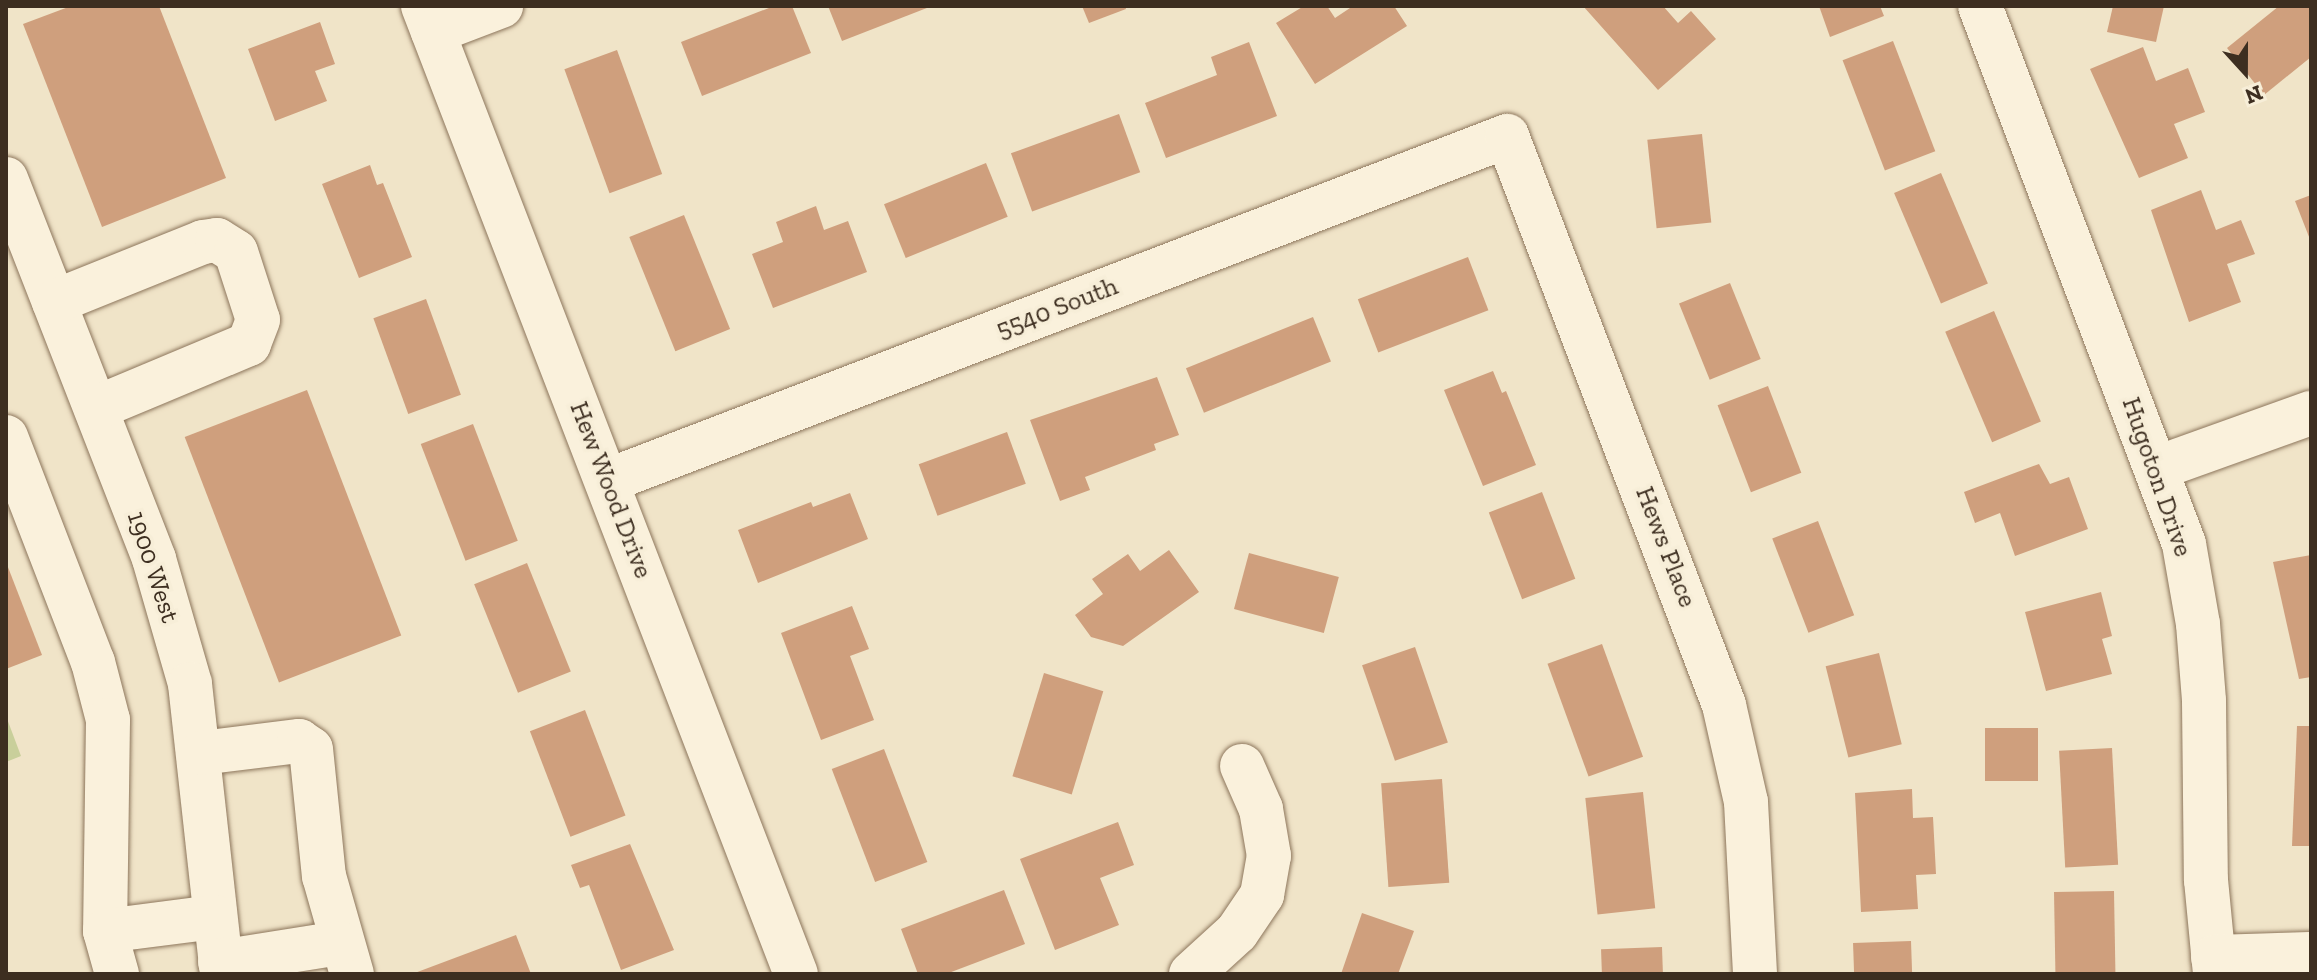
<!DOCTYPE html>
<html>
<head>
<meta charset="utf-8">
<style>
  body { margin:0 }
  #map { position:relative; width:2317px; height:980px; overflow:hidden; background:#f0e4c8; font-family:"Zilla Slab",serif }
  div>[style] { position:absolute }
  .green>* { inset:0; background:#c9cf9b }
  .building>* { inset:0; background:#cf9f7d; transform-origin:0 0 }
  .roads { filter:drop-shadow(0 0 2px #8d765c) drop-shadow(0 0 2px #8d765c) }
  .minor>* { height:44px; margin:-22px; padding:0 22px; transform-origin:22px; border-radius:22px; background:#faf1dc }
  span { translate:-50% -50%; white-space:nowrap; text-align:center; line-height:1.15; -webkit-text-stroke:7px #f7eed8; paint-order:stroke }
  .street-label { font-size:26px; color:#3d2e20 }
  .frame { position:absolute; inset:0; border:8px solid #3d2e20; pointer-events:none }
  .north { position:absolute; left:2205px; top:32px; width:80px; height:80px; -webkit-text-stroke:6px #f7eed8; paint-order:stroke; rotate:159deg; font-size:22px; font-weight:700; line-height:32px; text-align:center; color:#3d2e20 }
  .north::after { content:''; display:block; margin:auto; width:28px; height:36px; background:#3d2e20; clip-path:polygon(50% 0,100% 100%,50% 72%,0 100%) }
</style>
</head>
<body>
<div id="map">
  <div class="green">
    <div style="clip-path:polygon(6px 716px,21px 756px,6px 762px)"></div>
  </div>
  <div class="building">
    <div style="clip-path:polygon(71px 6px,159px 6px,226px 178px,102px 227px,23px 24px)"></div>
    <div style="clip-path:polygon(774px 6px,792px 6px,811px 53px,702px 96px,681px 42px)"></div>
    <div style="clip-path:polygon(828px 6px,932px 6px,842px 41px)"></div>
    <div style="clip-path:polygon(1082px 6px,1125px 6px,1126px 9px,1089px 23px)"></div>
    <div style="clip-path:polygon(1304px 6px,1327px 6px,1335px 18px,1353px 6px,1394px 6px,1407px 26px,1315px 84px,1276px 23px)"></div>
    <div style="clip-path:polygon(1583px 6px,1663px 6px,1678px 23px,1691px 11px,1716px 39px,1658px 90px)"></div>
    <div style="clip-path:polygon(1819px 6px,1880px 6px,1884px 16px,1830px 37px)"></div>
    <div style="clip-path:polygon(2113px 6px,2164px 6px,2156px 42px,2107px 32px)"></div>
    <div style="clip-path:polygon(2279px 6px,2311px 6px,2311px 57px,2264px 95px,2227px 48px)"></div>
    <div style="clip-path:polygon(320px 22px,335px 64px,315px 71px,327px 101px,275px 121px,248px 49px)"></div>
    <div style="left:1893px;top:41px;width:118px;height:54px;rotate:69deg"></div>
    <div style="clip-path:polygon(1249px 42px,1277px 116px,1166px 158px,1145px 103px,1217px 75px,1211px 57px)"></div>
    <div style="clip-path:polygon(2143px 47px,2156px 81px,2188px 68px,2205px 112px,2174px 124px,2188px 158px,2139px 178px,2090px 69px)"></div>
    <div style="left:617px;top:50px;width:132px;height:56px;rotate:70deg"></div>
    <div style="left:1119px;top:114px;width:62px;height:115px;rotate:70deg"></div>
    <div style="left:1702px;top:134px;width:89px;height:55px;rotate:84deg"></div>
    <div style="left:986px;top:163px;width:58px;height:110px;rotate:68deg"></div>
    <div style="clip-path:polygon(370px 165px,377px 185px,383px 183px,412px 257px,359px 278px,322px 184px)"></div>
    <div style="left:1941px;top:173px;width:120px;height:51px;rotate:67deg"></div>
    <div style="clip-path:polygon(2201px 190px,2216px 230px,2241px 220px,2255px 254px,2227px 264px,2241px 302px,2189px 322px,2151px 210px)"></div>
    <div style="clip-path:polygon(2311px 195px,2311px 242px,2295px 201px)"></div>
    <div style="clip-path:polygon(816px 206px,824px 230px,848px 221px,867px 272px,773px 308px,752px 254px,783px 242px,776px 222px)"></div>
    <div style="left:684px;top:215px;width:123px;height:59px;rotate:68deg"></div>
    <div style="left:1468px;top:257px;width:57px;height:118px;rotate:69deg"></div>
    <div style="left:1730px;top:283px;width:82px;height:55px;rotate:68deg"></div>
    <div style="left:426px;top:299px;width:102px;height:56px;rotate:70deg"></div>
    <div style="left:1994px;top:311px;width:120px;height:53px;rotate:67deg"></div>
    <div style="left:1313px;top:317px;width:48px;height:137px;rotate:68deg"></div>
    <div style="clip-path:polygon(1493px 371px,1502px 393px,1506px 391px,1536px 465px,1483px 486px,1444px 390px)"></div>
    <div style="clip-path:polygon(1157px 377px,1179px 435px,1154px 444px,1156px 450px,1085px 477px,1090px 490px,1060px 501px,1030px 420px)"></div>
    <div style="left:1768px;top:386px;width:93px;height:54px;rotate:69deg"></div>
    <div style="left:307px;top:390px;width:263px;height:131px;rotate:69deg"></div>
    <div style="left:473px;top:424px;width:125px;height:56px;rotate:69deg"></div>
    <div style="left:1007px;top:432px;width:55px;height:94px;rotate:70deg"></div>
    <div style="clip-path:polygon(2039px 464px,2050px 484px,2069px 477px,2088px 529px,2015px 556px,2000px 513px,1975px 523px,1964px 492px)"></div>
    <div style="left:1542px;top:492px;width:93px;height:57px;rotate:69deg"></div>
    <div style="clip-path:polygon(850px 493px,868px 539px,758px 583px,738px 530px,811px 502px,813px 507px)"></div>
    <div style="left:1818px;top:521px;width:101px;height:49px;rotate:69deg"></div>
    <div style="clip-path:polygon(1169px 550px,1199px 592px,1123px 646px,1091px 637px,1075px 615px,1103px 594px,1092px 579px,1128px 554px,1140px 571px)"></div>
    <div style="left:1249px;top:553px;width:93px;height:58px;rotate:15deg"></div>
    <div style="clip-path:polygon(2311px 555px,2311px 677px,2299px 679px,2273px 562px)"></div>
    <div style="clip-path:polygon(6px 562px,42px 655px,6px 669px)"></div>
    <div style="left:527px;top:563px;width:117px;height:57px;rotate:68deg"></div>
    <div style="clip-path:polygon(2101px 592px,2112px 636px,2102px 639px,2112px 674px,2046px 691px,2025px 612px)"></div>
    <div style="clip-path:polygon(852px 606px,869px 649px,850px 656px,874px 720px,821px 740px,781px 633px)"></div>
    <div style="left:1602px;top:644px;width:120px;height:58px;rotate:70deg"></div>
    <div style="left:1415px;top:647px;width:101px;height:56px;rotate:71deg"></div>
    <div style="left:1879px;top:653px;width:94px;height:55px;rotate:76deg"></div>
    <div style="left:1044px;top:673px;width:62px;height:108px;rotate:17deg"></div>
    <div style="left:585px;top:710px;width:113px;height:59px;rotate:69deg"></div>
    <div style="clip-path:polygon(2297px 726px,2311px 726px,2311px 846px,2292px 846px)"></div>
    <div style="left:1985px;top:728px;width:53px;height:53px"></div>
    <div style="left:2112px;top:748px;width:117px;height:53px;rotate:87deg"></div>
    <div style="left:884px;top:749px;width:121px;height:56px;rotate:69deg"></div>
    <div style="left:1442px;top:779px;width:104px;height:61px;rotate:86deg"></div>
    <div style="clip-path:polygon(1912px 789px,1913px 818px,1933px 817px,1936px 874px,1916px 875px,1918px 909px,1861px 912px,1855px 793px)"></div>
    <div style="left:1643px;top:792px;width:117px;height:58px;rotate:84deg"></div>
    <div style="clip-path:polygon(1118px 822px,1134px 865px,1100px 878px,1119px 925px,1055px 950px,1020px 859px)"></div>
    <div style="clip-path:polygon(630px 844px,674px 950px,621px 970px,589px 885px,580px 888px,571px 865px)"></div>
    <div style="clip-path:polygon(1004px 890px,1025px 944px,946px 974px,918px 974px,901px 929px)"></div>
    <div style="left:2114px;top:891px;width:83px;height:60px;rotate:89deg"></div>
    <div style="clip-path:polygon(1362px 913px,1414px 931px,1398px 974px,1341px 974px)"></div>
    <div style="clip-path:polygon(516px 935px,531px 974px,412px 974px)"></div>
    <div style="left:1911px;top:941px;width:33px;height:58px;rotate:88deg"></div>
    <div style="left:1662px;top:947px;width:27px;height:61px;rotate:88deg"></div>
  </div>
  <div class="roads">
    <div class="minor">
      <div style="left:423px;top:6px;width:1037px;rotate:68.93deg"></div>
      <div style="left:1980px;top:6px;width:575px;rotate:69.23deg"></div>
      <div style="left:2184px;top:544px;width:81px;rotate:80.1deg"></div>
      <div style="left:2198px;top:624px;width:77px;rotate:85.5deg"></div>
      <div style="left:2204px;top:701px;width:179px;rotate:89.4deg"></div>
      <div style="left:2206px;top:880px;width:94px;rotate:84.5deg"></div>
      <div style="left:433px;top:32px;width:73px;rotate:-20.9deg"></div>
      <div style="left:6px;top:179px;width:408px;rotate:68.7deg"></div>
      <div style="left:154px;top:559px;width:130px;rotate:73.9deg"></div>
      <div style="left:190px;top:684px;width:292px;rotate:83.7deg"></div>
      <div style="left:54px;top:302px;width:161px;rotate:-21.9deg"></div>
      <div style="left:203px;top:242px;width:14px;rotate:-8deg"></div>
      <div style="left:217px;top:240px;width:22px;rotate:32deg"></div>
      <div style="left:236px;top:252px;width:71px;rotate:72.1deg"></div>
      <div style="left:258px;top:320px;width:26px;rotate:111deg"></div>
      <div style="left:249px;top:344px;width:166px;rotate:157.3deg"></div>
      <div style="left:6px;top:437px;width:241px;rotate:68.9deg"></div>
      <div style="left:93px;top:662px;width:60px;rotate:75.5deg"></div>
      <div style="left:108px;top:720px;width:211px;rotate:90.8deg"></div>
      <div style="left:105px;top:931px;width:45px;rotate:74.4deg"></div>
      <div style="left:2157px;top:468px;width:164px;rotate:-19.7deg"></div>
      <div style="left:607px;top:481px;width:964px;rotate:-20.97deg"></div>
      <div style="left:1507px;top:136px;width:609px;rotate:69.12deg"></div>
      <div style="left:1724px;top:705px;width:99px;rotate:77.2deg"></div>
      <div style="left:1746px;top:802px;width:172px;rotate:87deg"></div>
      <div style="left:201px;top:753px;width:99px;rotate:-7deg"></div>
      <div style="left:299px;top:741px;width:14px;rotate:34deg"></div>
      <div style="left:311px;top:749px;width:128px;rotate:84.2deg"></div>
      <div style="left:324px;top:876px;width:102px;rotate:74.1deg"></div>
      <div style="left:105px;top:931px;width:111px;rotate:-7.3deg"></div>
      <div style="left:2213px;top:957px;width:98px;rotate:-1.8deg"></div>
      <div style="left:220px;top:962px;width:121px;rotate:-9deg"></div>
      <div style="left:1191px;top:974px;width:62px;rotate:-42.4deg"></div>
      <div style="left:1237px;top:932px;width:45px;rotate:-56deg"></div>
      <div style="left:1262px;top:895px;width:40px;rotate:-80deg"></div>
      <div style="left:1269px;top:856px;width:48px;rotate:-99.7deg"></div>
      <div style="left:1261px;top:809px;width:47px;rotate:-113.8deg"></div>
    </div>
  </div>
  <div class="street-label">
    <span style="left:1057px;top:308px;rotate:-21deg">5540 South</span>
    <span style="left:2157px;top:477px;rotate:71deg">Hugoton Drive</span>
    <span style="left:611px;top:490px;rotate:69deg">Hew Wood Drive</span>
    <span style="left:1666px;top:547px;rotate:69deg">Hews Place</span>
    <span style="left:153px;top:567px;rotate:72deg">1900 West</span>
  </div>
  <div class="frame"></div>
  <div class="north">N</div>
</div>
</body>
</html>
